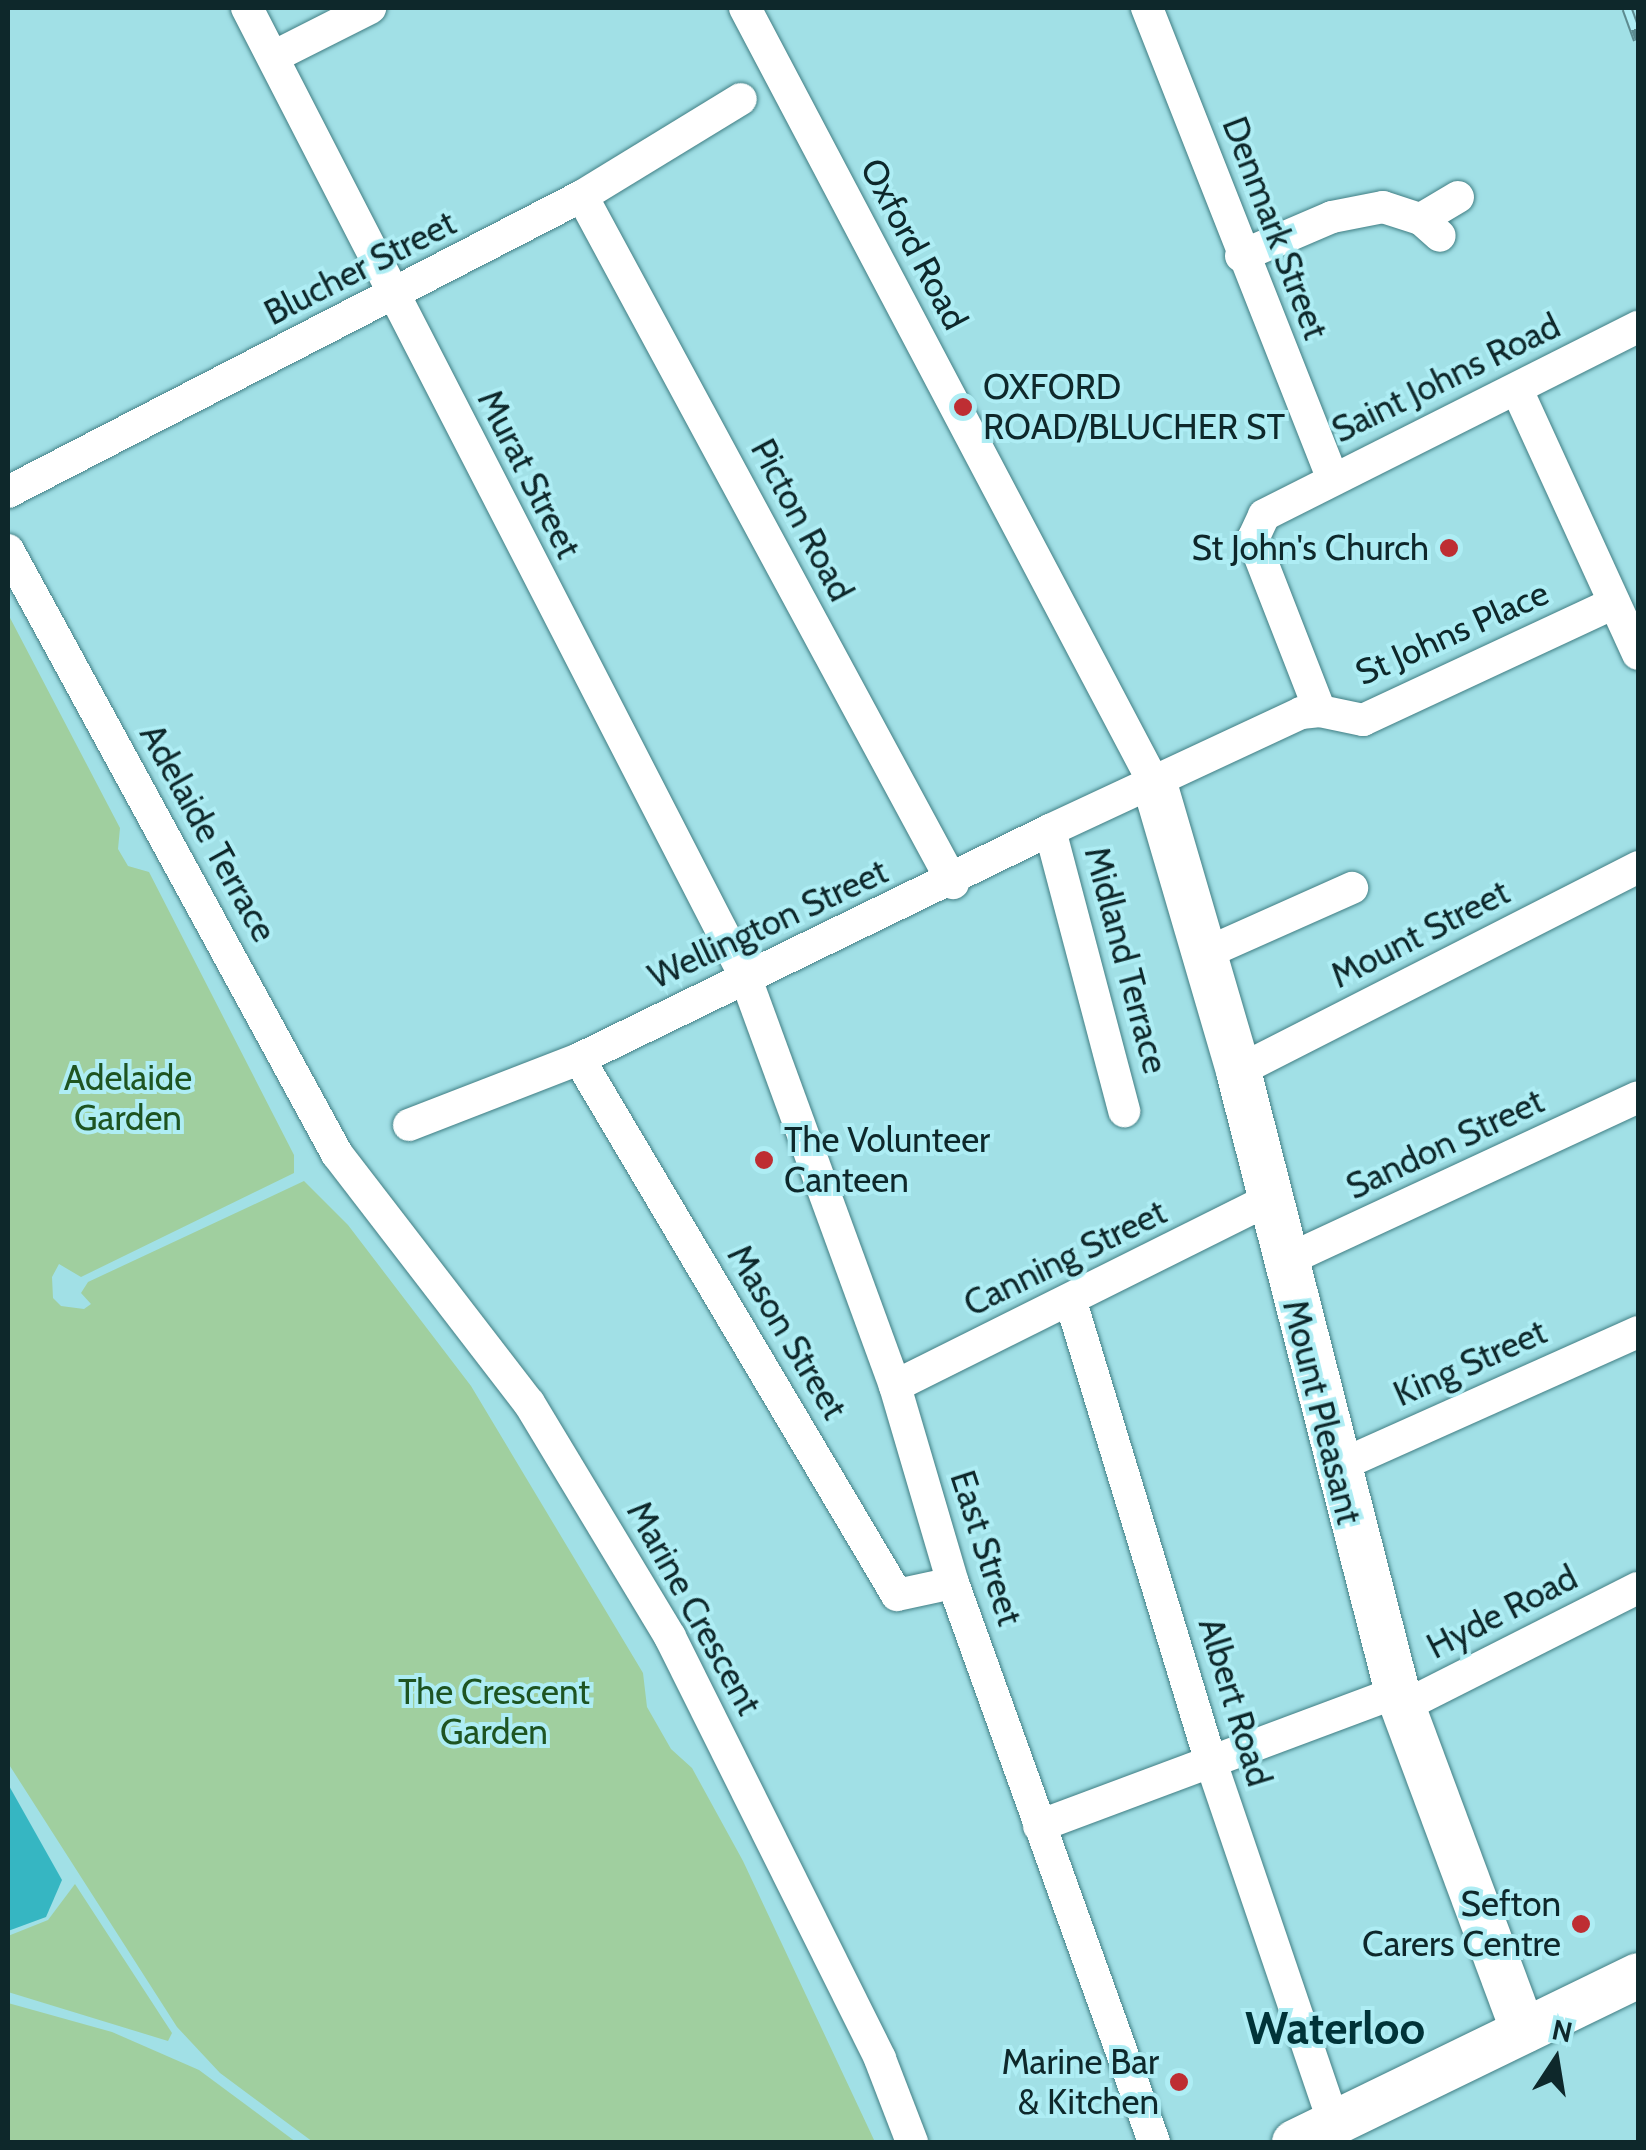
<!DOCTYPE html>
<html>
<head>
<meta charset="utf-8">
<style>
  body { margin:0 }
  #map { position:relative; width:1646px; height:2150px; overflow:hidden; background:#a1e0e6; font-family:Cabin,sans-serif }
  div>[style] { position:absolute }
  .green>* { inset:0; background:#a0cf9f }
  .water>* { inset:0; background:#36b6c2 }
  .roads { filter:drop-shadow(0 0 2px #417e84) drop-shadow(0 0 2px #417e84) }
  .street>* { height:32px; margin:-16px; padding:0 16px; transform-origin:16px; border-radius:16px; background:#fff }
  .secondary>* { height:45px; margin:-22.5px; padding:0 22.5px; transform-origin:22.5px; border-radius:22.5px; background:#fff }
  .rail>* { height:11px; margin-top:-5.5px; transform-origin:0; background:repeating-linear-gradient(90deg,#aeedf4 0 22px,#5d8b90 0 44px); box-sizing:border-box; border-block:2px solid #5d8b90 }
  .dots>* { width:28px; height:28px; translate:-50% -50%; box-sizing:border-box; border:5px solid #aeedf4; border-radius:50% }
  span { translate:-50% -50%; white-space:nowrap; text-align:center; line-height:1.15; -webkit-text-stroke:8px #aeedf4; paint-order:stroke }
  .street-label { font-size:35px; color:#0e282b }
  .poi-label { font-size:35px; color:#0e282b }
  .left { translate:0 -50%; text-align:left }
  .right { translate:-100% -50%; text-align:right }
  .park-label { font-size:35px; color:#1e5421 }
  .district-label { font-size:45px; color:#003338; font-weight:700 }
  .frame { position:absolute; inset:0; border:10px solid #0e282b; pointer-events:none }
  .north { position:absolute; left:1506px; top:2010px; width:100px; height:100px; -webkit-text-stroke:8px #aeedf4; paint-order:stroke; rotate:12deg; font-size:28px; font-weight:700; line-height:40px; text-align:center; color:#0e282b }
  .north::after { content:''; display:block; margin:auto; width:35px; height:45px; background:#0e282b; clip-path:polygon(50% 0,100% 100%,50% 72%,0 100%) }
</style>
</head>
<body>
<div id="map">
  <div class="green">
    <div style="clip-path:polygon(8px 614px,120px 828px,118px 849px,128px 866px,149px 872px,294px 1155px,294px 1173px,81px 1277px,59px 1264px,52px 1277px,53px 1298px,61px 1306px,84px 1309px,91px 1304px,81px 1293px,88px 1282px,304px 1181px,348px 1225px,471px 1386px,643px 1673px,647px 1707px,671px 1749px,692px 1768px,743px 1861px,875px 2142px,313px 2142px,220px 2073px,177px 2027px,8px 1763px)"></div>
    <div style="clip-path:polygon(75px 1884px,172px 2033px,168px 2041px,8px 1992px,8px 1936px,48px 1920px)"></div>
    <div style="clip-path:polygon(8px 2003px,112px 2032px,199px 2070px,296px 2142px,8px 2142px)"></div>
  </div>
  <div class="water">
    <div style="clip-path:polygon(8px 1784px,62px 1880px,46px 1917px,8px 1931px)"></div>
  </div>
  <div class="roads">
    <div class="street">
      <div style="left:247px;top:8px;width:1089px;rotate:62.78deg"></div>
      <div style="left:745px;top:976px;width:437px;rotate:69.9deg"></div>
      <div style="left:895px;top:1386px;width:205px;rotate:73.6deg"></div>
      <div style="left:953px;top:1583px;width:594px;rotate:70.22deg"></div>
      <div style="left:745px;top:8px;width:876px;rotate:62.18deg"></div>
      <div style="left:1147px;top:8px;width:504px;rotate:68.47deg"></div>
      <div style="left:273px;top:57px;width:109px;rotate:-26.8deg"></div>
      <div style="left:582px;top:196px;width:781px;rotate:61.63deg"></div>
      <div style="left:1421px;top:219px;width:43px;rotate:-30.7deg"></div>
      <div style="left:1241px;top:256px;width:99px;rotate:-23.2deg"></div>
      <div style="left:1332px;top:217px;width:52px;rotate:-11.1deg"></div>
      <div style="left:1383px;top:207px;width:40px;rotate:18deg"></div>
      <div style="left:1421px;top:219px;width:25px;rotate:42deg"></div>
      <div style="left:1518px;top:392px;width:288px;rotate:65.4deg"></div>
      <div style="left:8px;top:492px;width:646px;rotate:-27.28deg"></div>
      <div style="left:582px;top:196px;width:186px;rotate:-31.4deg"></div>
      <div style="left:8px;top:550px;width:688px;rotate:61.42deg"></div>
      <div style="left:337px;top:1154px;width:314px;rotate:52.4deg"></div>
      <div style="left:529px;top:1403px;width:273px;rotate:58.9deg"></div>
      <div style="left:670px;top:1637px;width:471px;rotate:63.5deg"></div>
      <div style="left:880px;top:2059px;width:89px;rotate:68.9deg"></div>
      <div style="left:1320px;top:711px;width:44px;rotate:11.8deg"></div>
      <div style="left:1363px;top:720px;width:277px;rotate:-25deg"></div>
      <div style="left:1050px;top:830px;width:291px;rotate:75.2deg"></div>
      <div style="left:1206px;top:953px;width:160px;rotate:-24deg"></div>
      <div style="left:579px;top:1059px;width:623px;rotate:59.32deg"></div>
      <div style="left:897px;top:1595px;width:57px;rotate:-12.1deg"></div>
      <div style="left:1238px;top:1071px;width:449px;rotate:-27deg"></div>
      <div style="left:409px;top:1125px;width:182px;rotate:-21.2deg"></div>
      <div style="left:579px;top:1059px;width:524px;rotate:-25.93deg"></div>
      <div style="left:1050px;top:830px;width:277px;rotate:-25deg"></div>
      <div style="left:1301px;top:713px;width:19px;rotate:-6deg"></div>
      <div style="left:1320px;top:711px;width:185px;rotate:-111.3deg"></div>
      <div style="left:1253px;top:539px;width:26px;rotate:-65deg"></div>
      <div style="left:1264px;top:515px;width:419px;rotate:-26.7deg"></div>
      <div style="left:1285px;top:1261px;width:389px;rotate:-24.9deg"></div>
      <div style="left:1071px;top:1302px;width:484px;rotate:73.1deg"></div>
      <div style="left:1212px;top:1765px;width:379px;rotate:71.2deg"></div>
      <div style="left:895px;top:1386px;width:419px;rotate:-26.5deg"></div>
      <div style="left:1334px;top:1468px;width:333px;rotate:-24.1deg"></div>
      <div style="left:1402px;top:1707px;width:264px;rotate:-26.8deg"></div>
      <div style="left:1039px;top:1826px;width:382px;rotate:-20.5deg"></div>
    </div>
    <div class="secondary">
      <div style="left:1154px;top:783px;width:300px;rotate:73.7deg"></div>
      <div style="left:1238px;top:1071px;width:641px;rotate:75.64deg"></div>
      <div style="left:1397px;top:1692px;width:361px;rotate:69.6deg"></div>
      <div style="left:1294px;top:2142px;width:382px;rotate:-25.9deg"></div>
    </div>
  </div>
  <div class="rail">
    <div style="left:1627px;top:8px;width:33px;rotate:70deg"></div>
  </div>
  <div class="dots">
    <div style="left:963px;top:407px;background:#be2e33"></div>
    <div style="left:1449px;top:548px;background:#be2e33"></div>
    <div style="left:764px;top:1160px;background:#be2e33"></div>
    <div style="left:1581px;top:1924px;background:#be2e33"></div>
    <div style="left:1179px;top:2082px;background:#be2e33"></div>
  </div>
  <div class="street-label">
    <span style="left:1275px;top:228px;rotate:69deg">Denmark Street</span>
    <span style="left:914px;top:244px;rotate:62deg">Oxford Road</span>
    <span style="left:360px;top:268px;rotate:-27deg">Blucher Street</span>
    <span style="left:1446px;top:378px;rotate:-26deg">Saint Johns Road</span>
    <span style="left:529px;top:474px;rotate:63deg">Murat Street</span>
    <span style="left:802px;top:520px;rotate:62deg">Picton Road</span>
    <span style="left:1452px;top:633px;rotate:-24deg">St Johns Place</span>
    <span style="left:208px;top:833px;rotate:61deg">Adelaide Terrace</span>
    <span style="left:768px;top:924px;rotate:-25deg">Wellington Street</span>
    <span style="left:1420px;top:934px;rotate:-27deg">Mount Street</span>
    <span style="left:1126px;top:960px;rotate:75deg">Midland Terrace</span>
    <span style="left:1445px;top:1144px;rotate:-25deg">Sandon Street</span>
    <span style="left:1065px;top:1258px;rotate:-26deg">Canning Street</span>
    <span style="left:787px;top:1332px;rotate:59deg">Mason Street</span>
    <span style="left:1470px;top:1363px;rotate:-24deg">King Street</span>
    <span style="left:1322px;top:1412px;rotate:76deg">Mount Pleasant</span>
    <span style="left:986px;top:1548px;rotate:72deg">East Street</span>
    <span style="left:694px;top:1608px;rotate:61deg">Marine Crescent</span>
    <span style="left:1502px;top:1612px;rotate:-27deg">Hyde Road</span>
    <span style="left:1235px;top:1702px;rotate:73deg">Albert Road</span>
  </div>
  <div class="poi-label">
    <span class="left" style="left:983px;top:407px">OXFORD<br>ROAD/BLUCHER ST</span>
    <span class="right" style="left:1429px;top:548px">St John's Church</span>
    <span class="left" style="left:784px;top:1160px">The Volunteer<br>Canteen</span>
    <span class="right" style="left:1561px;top:1924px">Sefton<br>Carers Centre</span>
    <span class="right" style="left:1159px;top:2082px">Marine Bar<br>&amp; Kitchen</span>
  </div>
  <div class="park-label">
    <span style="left:128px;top:1098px">Adelaide<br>Garden</span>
    <span style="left:494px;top:1712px">The Crescent<br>Garden</span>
  </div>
  <div class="district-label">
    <span style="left:1335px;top:2029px">Waterloo</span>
  </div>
  <div class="frame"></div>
  <div class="north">N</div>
</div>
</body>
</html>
